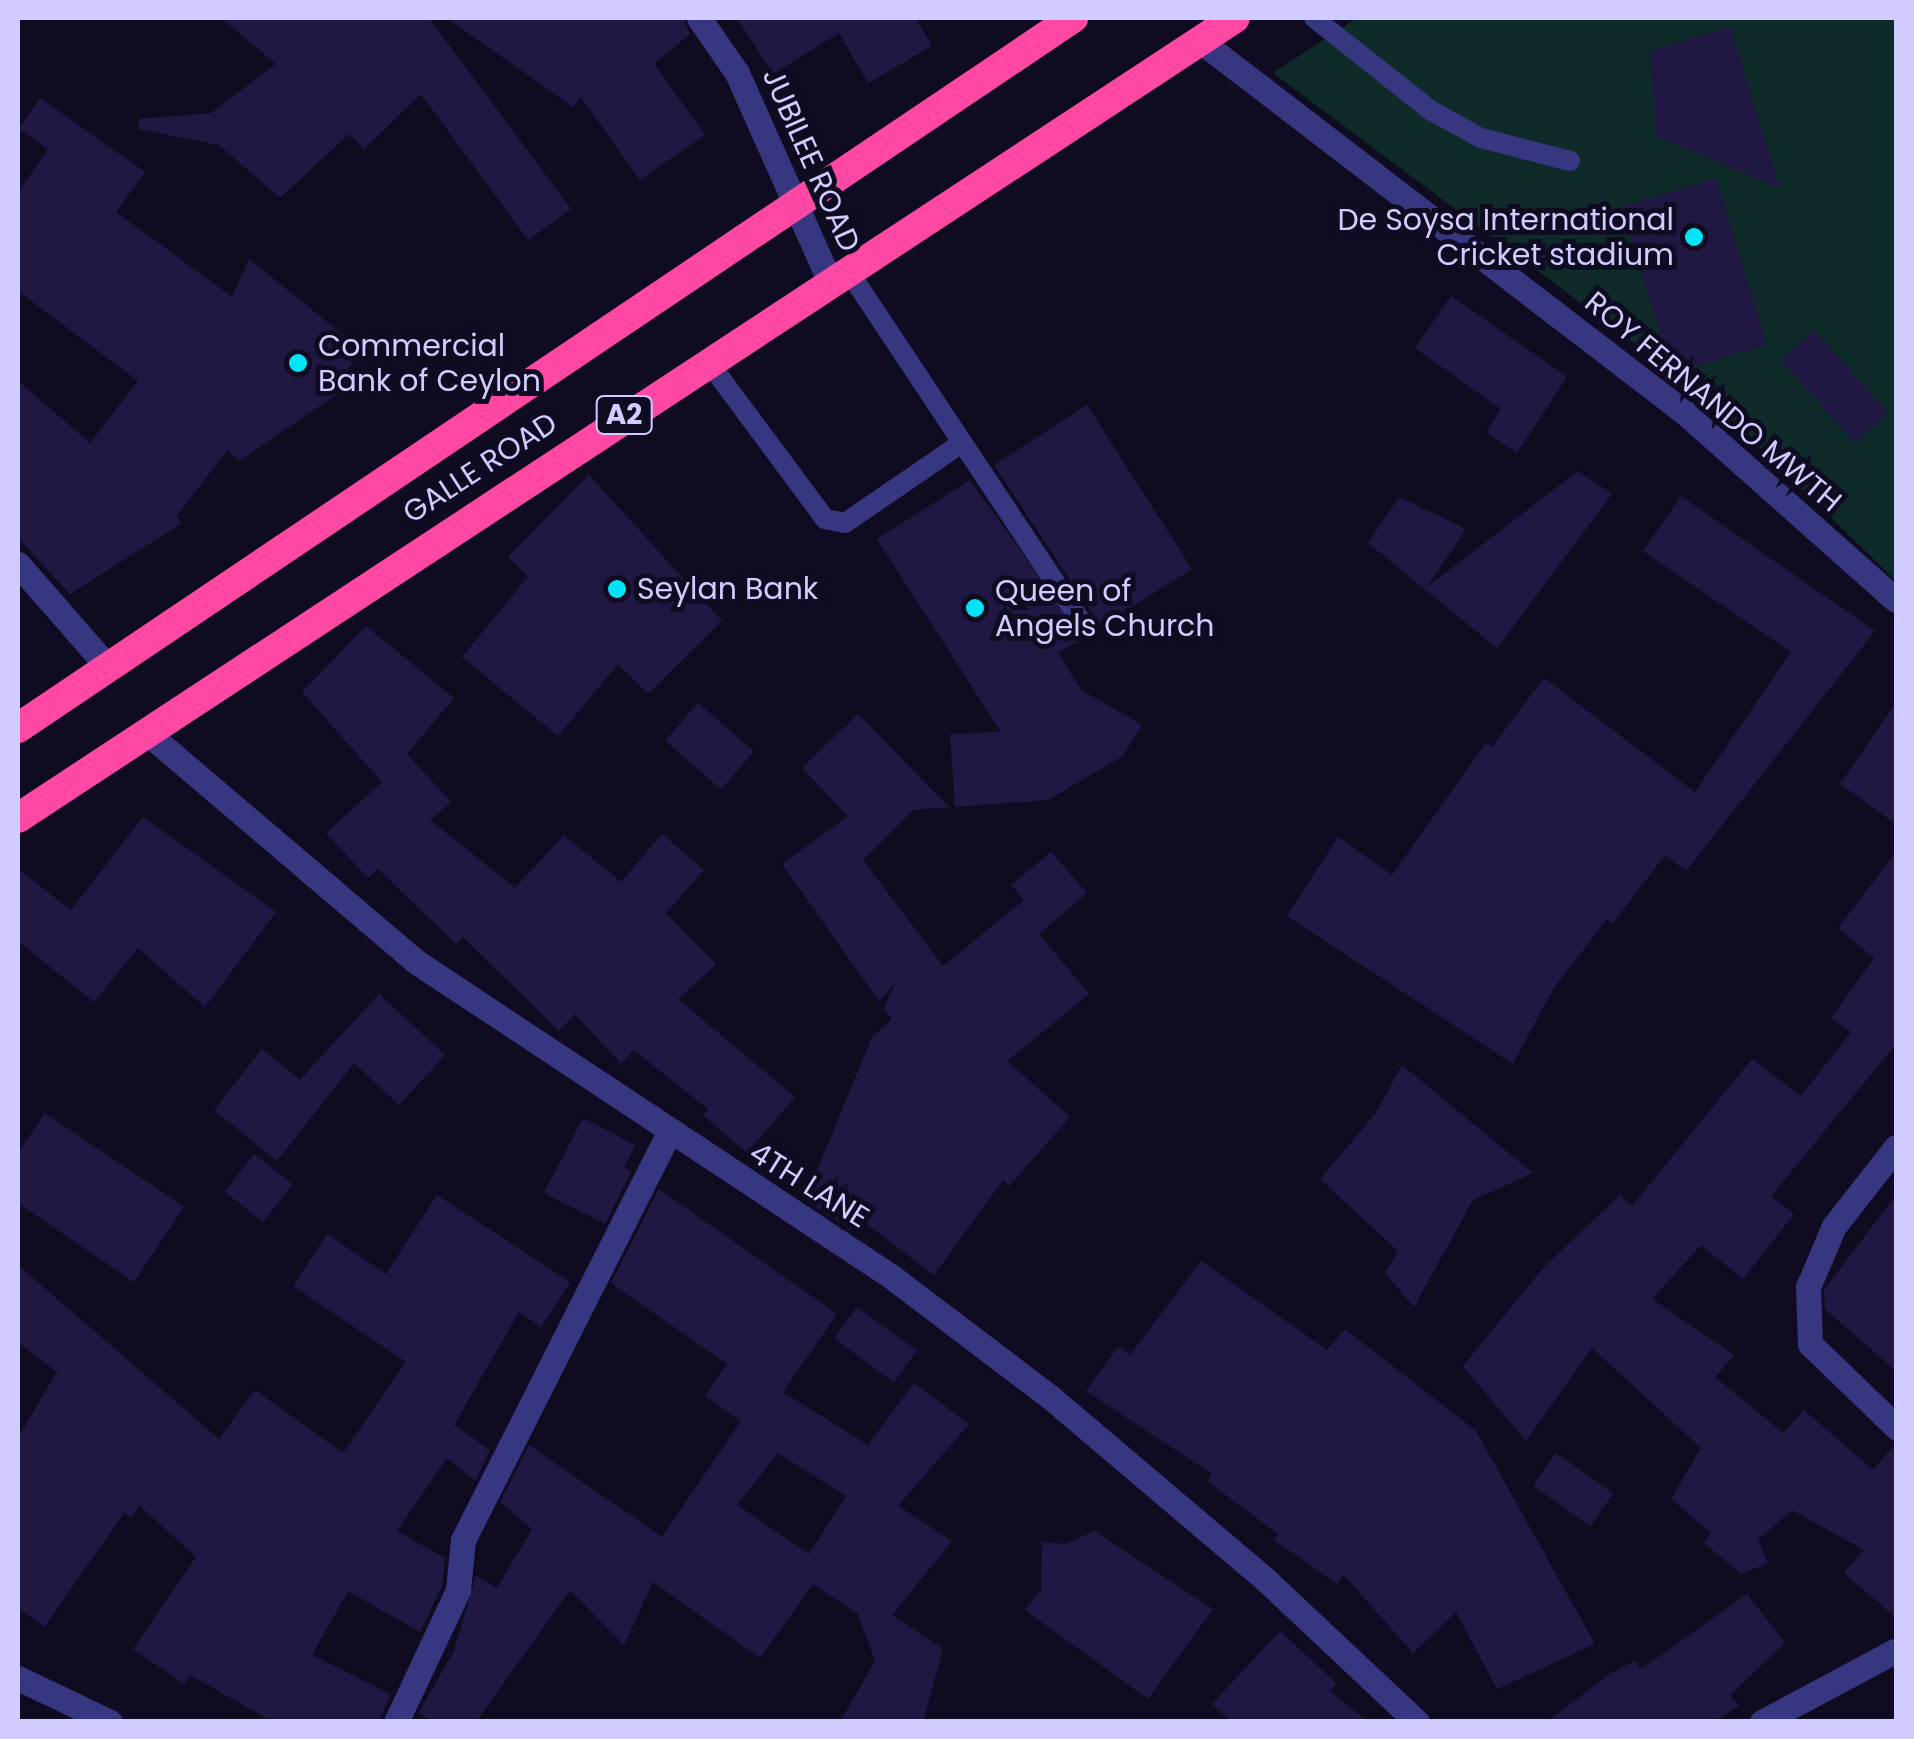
<!DOCTYPE html>
<html>
<head>
<meta charset="utf-8">
<style>
  body { margin:0 }
  #map { position:relative; width:1914px; height:1739px; overflow:hidden; background:#0f0c21; font-family:Poppins,sans-serif }
  div>[style] { position:absolute }
  .green>* { inset:0; background:#0f2b29 }
  .building>* { inset:0; background:#201842; transform-origin:0 0 }
  .lane>* { height:20px; margin:-10px; padding:0 10px; transform-origin:10px; border-radius:10px; background:#373681 }
  .street>* { height:25px; margin:-12.5px; padding:0 12.5px; transform-origin:12.5px; border-radius:12.5px; background:#373681 }
  .highway>* { height:30px; margin:-15px; padding:0 15px; transform-origin:15px; border-radius:15px; background:#ff47a4 }
  .dots>* { width:28px; height:28px; translate:-50% -50%; box-sizing:border-box; border:5px solid #0f0c21; border-radius:50% }
  span { translate:-50% -50%; white-space:nowrap; text-align:center; line-height:1.15; -webkit-text-stroke:10px #0f0c21; paint-order:stroke }
  .shield-label span { padding:2px 8px; background:#0f0c21; border:2px solid; border-radius:8px; -webkit-text-stroke-width:0 }
  .shield-label { font-size:28px; color:#d1ccff; font-weight:700 }
  .street-label { font-size:30px; color:#d1ccff }
  .poi-label { font-size:30px; color:#d1ccff }
  .right { translate:-100% -50%; text-align:right }
  .left { translate:0 -50%; text-align:left }
  .frame { position:absolute; inset:0; border:20px solid #d1ccff; pointer-events:none }
</style>
</head>
<body>
<div id="map">
  <div class="green">
    <div style="clip-path:polygon(1357px 18px,1896px 18px,1896px 581px,1711px 400px,1273px 73px)"></div>
  </div>
  <div class="building">
    <div style="clip-path:polygon(221px 18px,429px 18px,571px 209px,528px 240px,421px 94px,364px 149px,349px 134px,280px 198px,219px 145px,138px 129px,139px 119px,211px 113px,276px 64px)"></div>
    <div style="clip-path:polygon(447px 18px,683px 18px,690px 34px,654px 64px,705px 135px,640px 180px,581px 97px,573px 107px)"></div>
    <div style="clip-path:polygon(737px 18px,916px 18px,932px 46px,868px 83px,839px 33px,773px 74px)"></div>
    <div style="clip-path:polygon(1730px 27px,1780px 188px,1656px 136px,1650px 51px)"></div>
    <div style="clip-path:polygon(40px 98px,145px 172px,116px 212px,232px 297px,249px 259px,362px 350px,341px 378px,351px 385px,240px 460px,227px 450px,176px 517px,182px 523px,70px 594px,18px 538px,18px 381px,90px 443px,138px 381px,18px 291px,18px 193px,48px 149px,19px 129px)"></div>
    <div style="left:1716px;top:178px;width:174px;height:99px;rotate:73deg"></div>
    <div style="clip-path:polygon(1451px 296px,1567px 377px,1517px 453px,1486px 432px,1501px 409px,1415px 348px)"></div>
    <div style="left:1814px;top:330px;width:111px;height:45px;rotate:48deg"></div>
    <div style="clip-path:polygon(1087px 405px,1192px 569px,1095px 630px,1094px 616px,994px 465px)"></div>
    <div style="clip-path:polygon(1578px 471px,1612px 494px,1497px 648px,1368px 543px,1399px 497px,1466px 529px,1427px 587px)"></div>
    <div style="clip-path:polygon(589px 475px,722px 621px,648px 694px,618px 664px,558px 736px,462px 657px,528px 577px,508px 557px)"></div>
    <div style="clip-path:polygon(970px 480px,1083px 638px,1058px 653px,1081px 690px,1142px 725px,1123px 756px,1048px 800px,955px 807px,950px 734px,1001px 732px,877px 539px)"></div>
    <div style="clip-path:polygon(1681px 496px,1875px 631px,1686px 871px,1665px 855px,1613px 923px,1607px 919px,1553px 989px,1513px 1064px,1287px 916px,1338px 837px,1392px 875px,1486px 743px,1492px 747px,1544px 678px,1695px 792px,1791px 652px,1643px 551px)"></div>
    <div style="clip-path:polygon(366px 626px,454px 698px,407px 754px,451px 802px,430px 820px,515px 888px,564px 835px,621px 882px,662px 834px,704px 870px,666px 913px,716px 964px,678px 999px,795px 1097px,747px 1153px,703px 1115px,708px 1109px,634px 1050px,621px 1064px,575px 1014px,559px 1031px,463px 937px,456px 944px,378px 869px,368px 878px,326px 833px,382px 782px,302px 692px)"></div>
    <div style="left:698px;top:703px;width:74px;height:50px;rotate:41deg"></div>
    <div style="clip-path:polygon(1896px 703px,1896px 824px,1840px 784px)"></div>
    <div style="clip-path:polygon(858px 714px,949px 807px,913px 810px,863px 860px,943px 966px,1024px 900px,1011px 885px,1051px 852px,1087px 893px,1039px 934px,1089px 994px,1007px 1061px,1070px 1117px,1009px 1186px,1003px 1180px,934px 1275px,859px 1218px,851px 1230px,805px 1200px,872px 1037px,892px 1019px,884px 1008px,895px 983px,879px 1001px,782px 864px,848px 816px,802px 768px)"></div>
    <div style="clip-path:polygon(143px 817px,276px 912px,205px 1007px,138px 948px,94px 1002px,18px 941px,18px 869px,71px 910px)"></div>
    <div style="clip-path:polygon(1896px 852px,1896px 1044px,1771px 1196px,1794px 1214px,1743px 1279px,1701px 1245px,1652px 1299px,1734px 1355px,1715px 1377px,1783px 1433px,1804px 1410px,1873px 1470px,1896px 1443px,1896px 1618px,1844px 1573px,1864px 1550px,1792px 1510px,1758px 1540px,1768px 1563px,1741px 1574px,1704px 1543px,1711px 1533px,1671px 1499px,1701px 1448px,1592px 1348px,1526px 1441px,1463px 1366px,1544px 1267px,1620px 1195px,1632px 1206px,1752px 1059px,1801px 1096px,1851px 1032px,1831px 1018px,1874px 958px,1838px 928px)"></div>
    <div style="clip-path:polygon(379px 994px,445px 1055px,399px 1105px,354px 1063px,277px 1161px,214px 1110px,262px 1049px,300px 1080px)"></div>
    <div style="clip-path:polygon(1402px 1065px,1533px 1173px,1473px 1200px,1414px 1307px,1385px 1273px,1398px 1251px,1320px 1179px,1376px 1113px)"></div>
    <div style="clip-path:polygon(45px 1113px,184px 1207px,134px 1282px,18px 1203px,18px 1153px)"></div>
    <div style="clip-path:polygon(583px 1118px,635px 1145px,624px 1167px,631px 1172px,605px 1224px,544px 1193px)"></div>
    <div style="left:254px;top:1154px;width:49px;height:48px;rotate:38deg"></div>
    <div style="clip-path:polygon(evenodd,659px 1189px,837px 1314px,783px 1392px,868px 1445px,914px 1383px,969px 1424px,898px 1506px,952px 1541px,892px 1615px,943px 1649px,923px 1722px,840px 1722px,875px 1661px,858px 1614px,813px 1584px,760px 1658px,653px 1582px,624px 1645px,570px 1590px,476px 1722px,432px 1722px,419px 1712px,454px 1651px,476px 1576px,497px 1588px,532px 1529px,500px 1502px,529px 1445px,662px 1537px,741px 1421px,705px 1396px,727px 1364px,611px 1283px,659px 1189px,778px 1453px,846px 1496px,809px 1554px,737px 1505px,778px 1453px)"></div>
    <div style="clip-path:polygon(437px 1195px,570px 1282px,541px 1327px,519px 1312px,454px 1425px,490px 1450px,475px 1481px,447px 1458px,397px 1531px,445px 1558px,442px 1586px,420px 1632px,348px 1591px,312px 1655px,391px 1694px,378px 1722px,273px 1722px,190px 1675px,184px 1684px,133px 1649px,196px 1557px,139px 1505px,131px 1518px,124px 1513px,44px 1627px,18px 1607px,18px 1438px,57px 1372px,18px 1342px,18px 1265px,219px 1439px,255px 1390px,343px 1453px,406px 1362px,293px 1286px,327px 1234px,386px 1274px)"></div>
    <div style="clip-path:polygon(1896px 1195px,1896px 1371px,1825px 1309px,1824px 1290px)"></div>
    <div style="clip-path:polygon(1201px 1261px,1327px 1350px,1345px 1329px,1476px 1431px,1595px 1644px,1497px 1689px,1456px 1612px,1413px 1653px,1343px 1574px,1337px 1584px,1274px 1540px,1278px 1534px,1207px 1481px,1212px 1474px,1086px 1391px,1118px 1347px,1130px 1355px)"></div>
    <div style="left:857px;top:1307px;width:74px;height:39px;rotate:36deg"></div>
    <div style="left:1556px;top:1453px;width:70px;height:40px;rotate:35deg"></div>
    <div style="clip-path:polygon(1094px 1531px,1213px 1609px,1148px 1699px,1025px 1610px,1041px 1590px,1042px 1542px,1066px 1544px)"></div>
    <div style="clip-path:polygon(1747px 1594px,1785px 1643px,1730px 1695px,1739px 1706px,1713px 1722px,1547px 1722px,1611px 1673px,1635px 1661px,1641px 1669px)"></div>
    <div style="clip-path:polygon(1280px 1631px,1337px 1684px,1330px 1691px,1368px 1722px,1232px 1722px,1212px 1704px)"></div>
  </div>
  <div class="lane">
    <div style="left:1314px;top:18px;width:148px;rotate:38.4deg"></div>
    <div style="left:1430px;top:110px;width:58px;rotate:28.8deg"></div>
    <div style="left:1481px;top:138px;width:92px;rotate:14.5deg"></div>
    <div style="left:847px;top:269px;width:426px;rotate:56.4deg"></div>
    <div style="left:707px;top:360px;width:198px;rotate:53.4deg"></div>
    <div style="left:825px;top:519px;width:20px;rotate:11deg"></div>
    <div style="left:845px;top:523px;width:142px;rotate:-34.4deg"></div>
  </div>
  <div class="street">
    <div style="left:699px;top:18px;width:67px;rotate:55.4deg"></div>
    <div style="left:737px;top:73px;width:227px;rotate:66deg"></div>
    <div style="left:1199px;top:40px;width:611px;rotate:37.49deg"></div>
    <div style="left:1684px;top:412px;width:283px;rotate:41.6deg"></div>
    <div style="left:18px;top:564px;width:137px;rotate:48.9deg"></div>
    <div style="left:145px;top:731px;width:355px;rotate:40.4deg"></div>
    <div style="left:415px;top:961px;width:572px;rotate:33.52deg"></div>
    <div style="left:892px;top:1277px;width:197px;rotate:37.2deg"></div>
    <div style="left:1049px;top:1396px;width:286px;rotate:40.3deg"></div>
    <div style="left:1267px;top:1581px;width:206px;rotate:43.2deg"></div>
    <div style="left:1896px;top:1147px;width:100px;rotate:128.1deg"></div>
    <div style="left:1834px;top:1226px;width:66px;rotate:113.1deg"></div>
    <div style="left:1808px;top:1287px;width:57px;rotate:88deg"></div>
    <div style="left:1810px;top:1344px;width:120px;rotate:44deg"></div>
    <div style="left:18px;top:1678px;width:102px;rotate:25.6deg"></div>
    <div style="left:396px;top:1722px;width:146px;rotate:-64.8deg"></div>
    <div style="left:458px;top:1590px;width:50px;rotate:-84.3deg"></div>
    <div style="left:463px;top:1540px;width:454px;rotate:-63.2deg"></div>
    <div style="left:1762px;top:1722px;width:152px;rotate:-28.2deg"></div>
  </div>
  <div class="highway">
    <div style="left:18px;top:728px;width:1272px;rotate:-33.94deg"></div>
    <div style="left:18px;top:818px;width:1456px;rotate:-33.32deg"></div>
  </div>
  <div class="dots">
    <div style="left:1694px;top:237px;background:#00e4f7"></div>
    <div style="left:298px;top:363px;background:#00e4f7"></div>
    <div style="left:617px;top:589px;background:#00e4f7"></div>
    <div style="left:975px;top:608px;background:#00e4f7"></div>
  </div>
  <div class="shield-label">
    <span style="left:624px;top:415px">A2</span>
  </div>
  <div class="street-label">
    <span style="left:811px;top:160px;rotate:66deg">JUBILEE ROAD</span>
    <span style="left:1713px;top:402px;rotate:40deg">ROY FERNANDO MWTH</span>
    <span style="left:480px;top:468px;rotate:-33deg">GALLE ROAD</span>
    <span style="left:809px;top:1185px;rotate:32deg">4TH LANE</span>
  </div>
  <div class="poi-label">
    <span class="right" style="left:1674px;top:237px">De Soysa International<br>Cricket stadium</span>
    <span class="left" style="left:318px;top:363px">Commercial<br>Bank of Ceylon</span>
    <span class="left" style="left:637px;top:589px">Seylan Bank</span>
    <span class="left" style="left:995px;top:608px">Queen of<br>Angels Church</span>
  </div>
  <div class="frame"></div>
</div>
</body>
</html>
